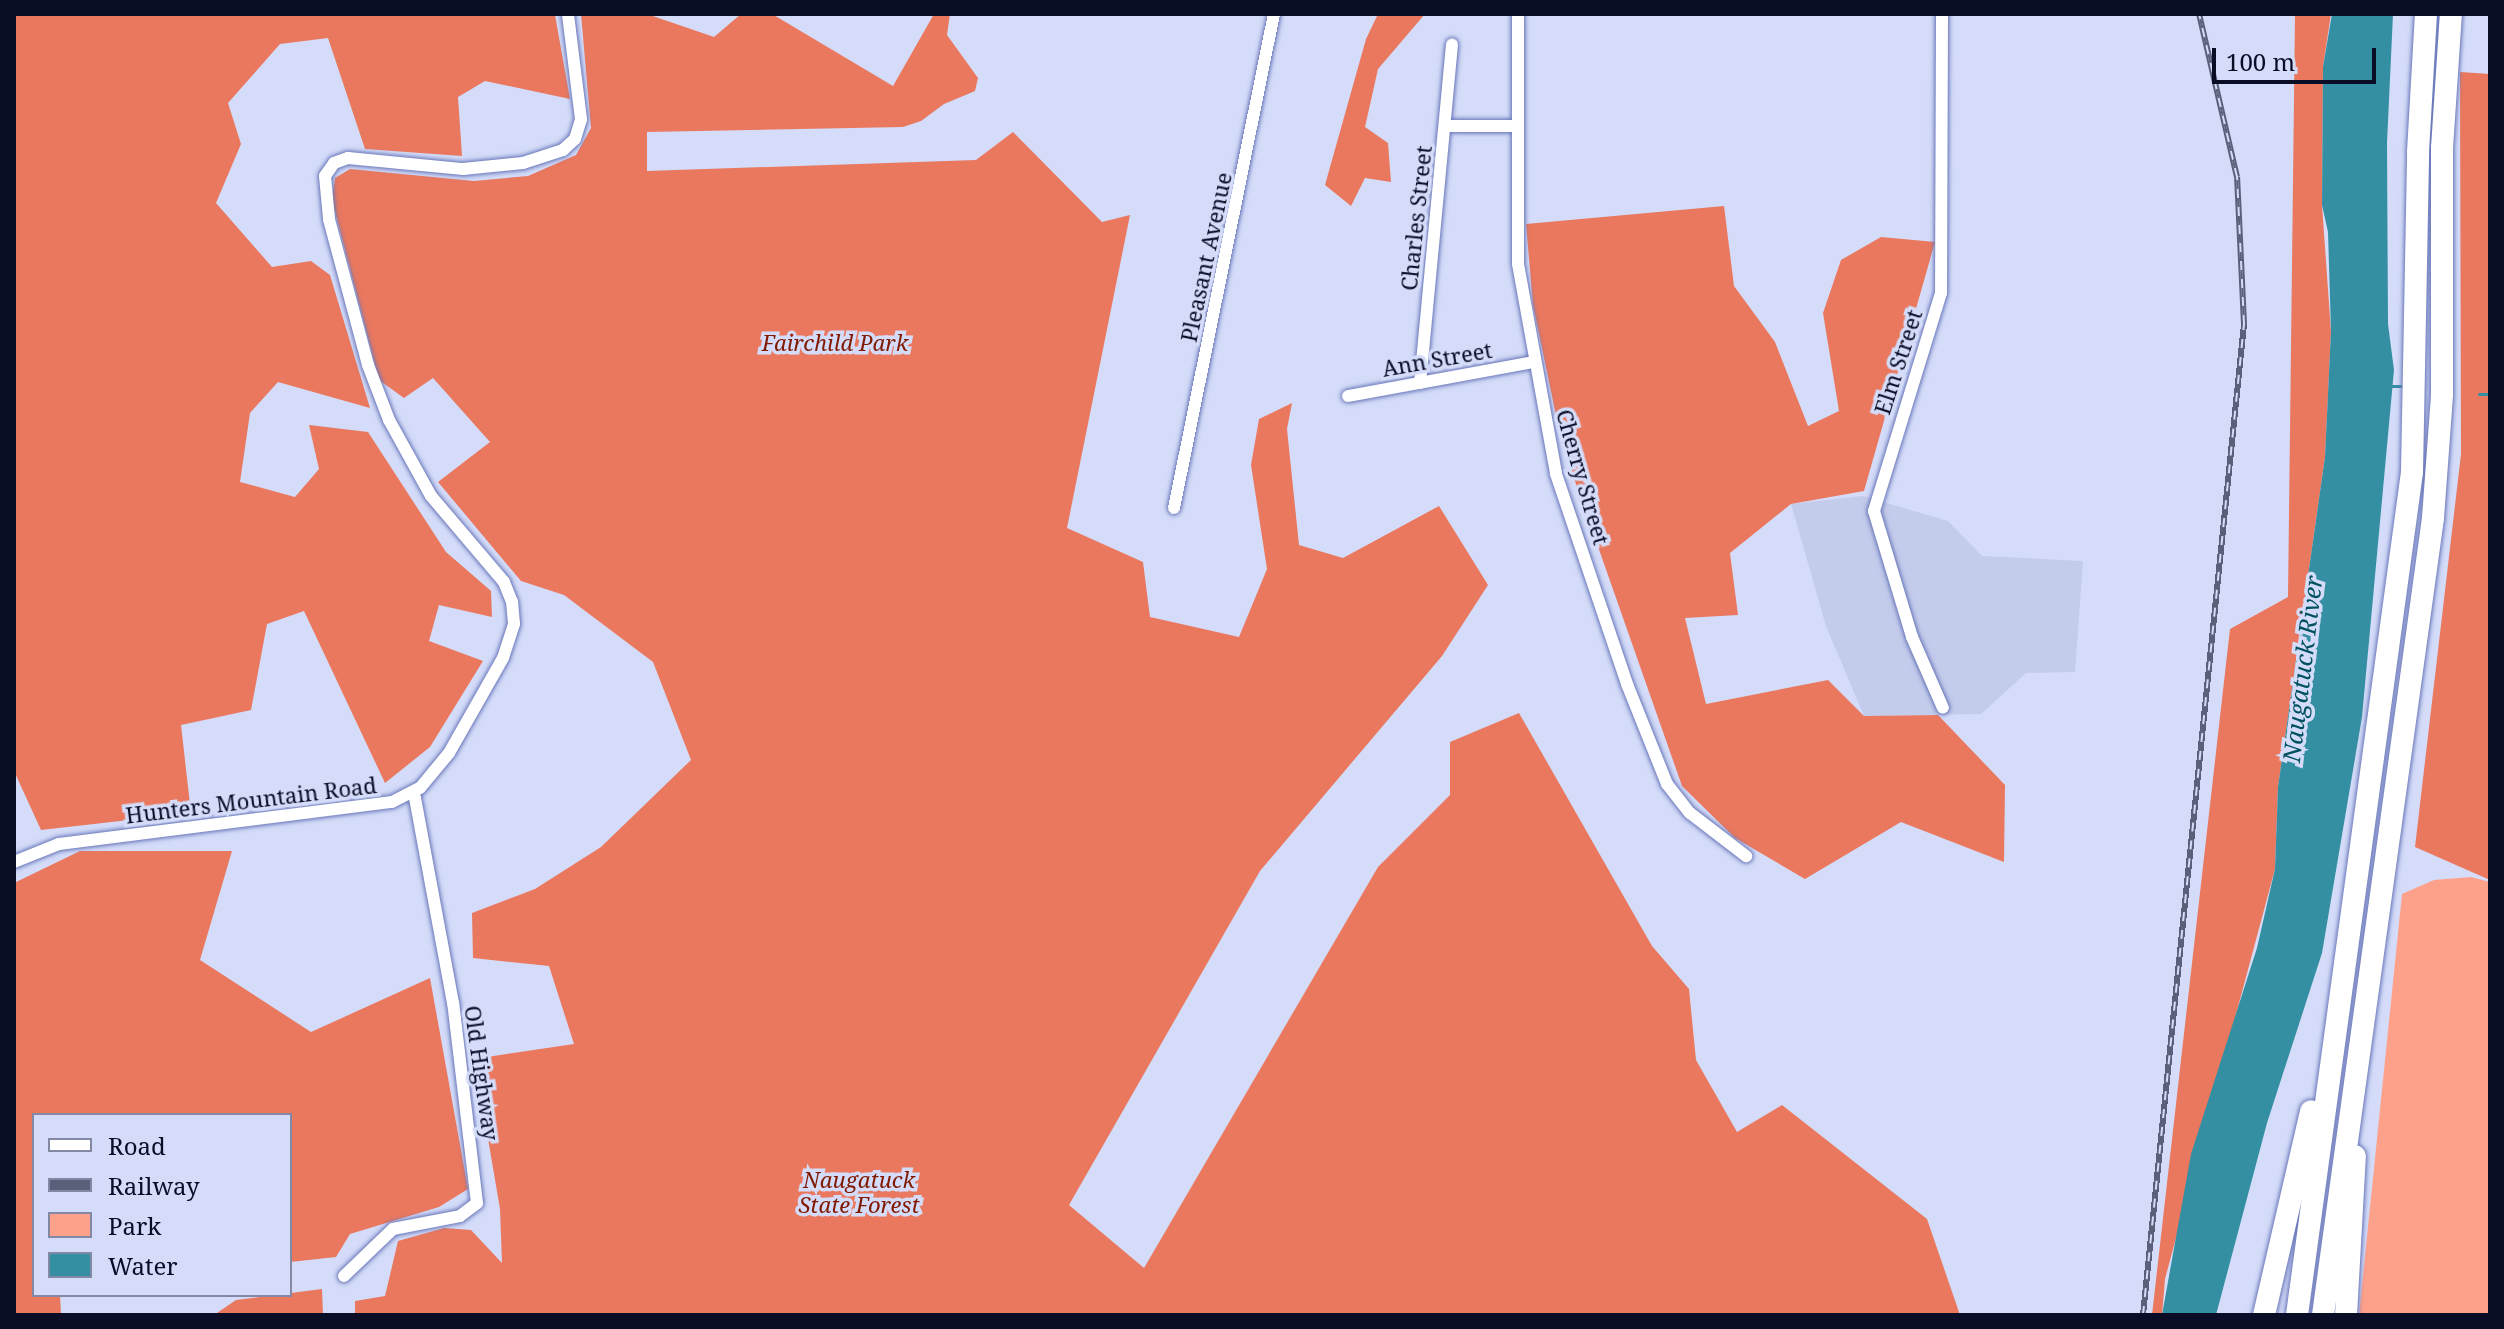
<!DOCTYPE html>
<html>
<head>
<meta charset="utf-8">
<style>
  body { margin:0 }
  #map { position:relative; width:2504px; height:1329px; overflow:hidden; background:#d4dcf9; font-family:"Noto Serif",serif }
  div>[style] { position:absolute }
  .built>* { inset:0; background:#c4ccec }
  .green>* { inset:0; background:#fea18a }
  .forest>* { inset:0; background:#ea785e }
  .water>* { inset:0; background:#358fa2 }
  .stream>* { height:3px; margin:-1.5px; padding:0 1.5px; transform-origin:1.5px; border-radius:1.5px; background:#358fa2 }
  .roads { filter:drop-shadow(0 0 2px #6977b9) drop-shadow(0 0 2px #6977b9) }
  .street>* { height:12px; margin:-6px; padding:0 6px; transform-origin:6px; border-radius:6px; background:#fff }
  .highway>* { height:22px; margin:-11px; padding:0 11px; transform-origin:11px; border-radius:11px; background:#fff }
  .rail>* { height:6px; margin-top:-3px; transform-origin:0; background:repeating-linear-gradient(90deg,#d4dcf9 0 9px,#5b607a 0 18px); box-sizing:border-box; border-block:2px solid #5b607a }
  span { translate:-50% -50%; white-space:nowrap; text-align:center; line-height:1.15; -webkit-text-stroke:7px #d4dcf9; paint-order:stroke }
  .street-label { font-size:22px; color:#0a0d26 }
  .park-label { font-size:22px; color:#801900; font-style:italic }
  .water-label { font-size:24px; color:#00515f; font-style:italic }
  .frame { position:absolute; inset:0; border:16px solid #0a0d26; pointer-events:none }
  .legend { position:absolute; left:32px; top:1113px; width:260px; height:184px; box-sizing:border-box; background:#d4dcf9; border:2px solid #8389a5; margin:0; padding:10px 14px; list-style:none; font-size:24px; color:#0a0d26 }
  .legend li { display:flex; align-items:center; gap:16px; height:40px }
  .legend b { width:40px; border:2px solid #8389a5 }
  .scale { position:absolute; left:2212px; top:48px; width:164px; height:36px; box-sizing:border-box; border:4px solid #0a0d26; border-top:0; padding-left:10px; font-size:24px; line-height:28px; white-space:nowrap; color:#0a0d26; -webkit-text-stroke:6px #d4dcf9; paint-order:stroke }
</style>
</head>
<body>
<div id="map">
  <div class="built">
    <div style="clip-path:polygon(1863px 496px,1948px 521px,1982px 556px,2083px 561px,2075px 672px,2026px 673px,1981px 714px,1864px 716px,1826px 626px,1791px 504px)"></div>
  </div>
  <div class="green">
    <div style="clip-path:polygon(2471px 877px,2490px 882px,2490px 1315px,2359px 1315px,2402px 894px,2434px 880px)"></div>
  </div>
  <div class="forest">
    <div style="clip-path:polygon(14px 14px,555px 15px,570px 99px,485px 81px,458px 97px,462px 156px,365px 149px,328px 38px,280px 44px,228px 103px,241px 144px,216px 203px,272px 267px,311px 261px,330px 275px,370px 408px,278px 382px,250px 413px,240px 482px,295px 497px,319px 469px,309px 425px,368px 432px,446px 552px,491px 591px,492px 617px,439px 605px,429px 641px,483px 661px,430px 747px,385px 783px,304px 611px,267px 624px,251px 710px,181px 725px,191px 813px,41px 830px,14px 771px)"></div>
    <div style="clip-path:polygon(581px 14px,647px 14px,714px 37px,741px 14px,772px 14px,893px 86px,934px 14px,950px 14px,947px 35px,978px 78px,975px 91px,944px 104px,921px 121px,903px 127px,647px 132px,647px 171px,976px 160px,1013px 132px,1102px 222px,1130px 215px,1067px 528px,1143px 562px,1150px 617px,1239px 637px,1267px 569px,1251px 465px,1259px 419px,1292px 403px,1287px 429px,1299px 545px,1343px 558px,1439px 506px,1488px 585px,1442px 656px,1260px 871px,1069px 1205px,1144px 1268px,1378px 867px,1450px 795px,1450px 742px,1519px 713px,1652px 946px,1689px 989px,1696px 1060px,1737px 1132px,1782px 1105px,1927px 1219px,1960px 1315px,355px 1315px,355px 1301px,385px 1296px,398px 1241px,444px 1228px,471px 1230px,502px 1263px,500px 1209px,486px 1127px,487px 1057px,574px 1044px,549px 966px,473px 958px,472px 913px,535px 889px,601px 847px,691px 760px,653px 662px,564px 595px,521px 581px,438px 482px,490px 442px,433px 378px,404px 398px,379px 380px,332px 200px,335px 178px,350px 169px,474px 181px,528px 176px,576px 155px,591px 128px)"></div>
    <div style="clip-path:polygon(1378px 14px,1425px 14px,1378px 69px,1365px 127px,1388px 143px,1391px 182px,1365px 178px,1351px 206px,1325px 185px,1366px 39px)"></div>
    <div style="clip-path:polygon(2295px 14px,2331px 14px,2323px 67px,2322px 205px,2331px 332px,2325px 457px,2278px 787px,2275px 869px,2165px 1279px,2162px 1315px,2152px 1315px,2230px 629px,2288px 597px)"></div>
    <div style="clip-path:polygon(2460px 72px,2490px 74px,2490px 880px,2415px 847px,2461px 454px)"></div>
    <div style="clip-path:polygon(1724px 206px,1734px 286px,1775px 342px,1808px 426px,1839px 411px,1823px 313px,1841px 260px,1881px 237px,1935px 242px,1864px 491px,1791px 504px,1730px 553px,1738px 615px,1685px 618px,1706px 704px,1828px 680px,1864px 716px,1938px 715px,2005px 785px,2004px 862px,1901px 822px,1805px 879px,1735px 838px,1682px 786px,1562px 444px,1533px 305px,1526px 224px)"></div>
    <div style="clip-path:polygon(80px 851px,232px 851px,200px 960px,311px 1032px,430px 978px,468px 1189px,439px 1207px,350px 1234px,336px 1257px,290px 1262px,290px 1115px,34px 1115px,34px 1295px,60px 1295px,61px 1315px,14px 1315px,14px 883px)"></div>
    <div style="clip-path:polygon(322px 1289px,323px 1315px,214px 1315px,236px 1300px)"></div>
  </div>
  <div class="water">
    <div style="clip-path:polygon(2332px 14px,2393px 14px,2387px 143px,2388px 324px,2394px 370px,2362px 717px,2322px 953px,2267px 1123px,2216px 1315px,2162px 1315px,2191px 1154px,2257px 948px,2275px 869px,2278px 787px,2325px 457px,2331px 331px,2328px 232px,2322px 205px,2323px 67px)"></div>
  </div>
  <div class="stream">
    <div style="left:2389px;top:386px;width:12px"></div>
    <div style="left:2479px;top:394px;width:11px"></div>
  </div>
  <div class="roads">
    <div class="street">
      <div style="left:1518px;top:14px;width:250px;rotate:90deg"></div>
      <div style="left:1518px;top:264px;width:213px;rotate:79.7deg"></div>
      <div style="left:1556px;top:474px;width:222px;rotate:71.3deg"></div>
      <div style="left:1627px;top:684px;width:108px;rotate:68.2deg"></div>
      <div style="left:1667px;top:784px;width:37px;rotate:52deg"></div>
      <div style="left:1690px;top:813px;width:71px;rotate:37.5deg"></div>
      <div style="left:1942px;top:14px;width:279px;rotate:90.2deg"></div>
      <div style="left:1941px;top:293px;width:228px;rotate:107.1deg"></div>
      <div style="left:1874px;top:511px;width:132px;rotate:73.2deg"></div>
      <div style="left:1912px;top:637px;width:77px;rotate:66.4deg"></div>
      <div style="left:1446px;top:126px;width:68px"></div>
      <div style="left:1420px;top:383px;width:340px;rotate:-84.6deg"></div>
      <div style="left:1348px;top:396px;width:189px;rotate:-10.4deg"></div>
      <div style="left:1174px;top:508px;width:504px;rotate:-78.56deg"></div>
      <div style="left:14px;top:862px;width:48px;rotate:-21.8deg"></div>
      <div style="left:59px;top:844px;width:336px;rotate:-7.2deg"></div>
      <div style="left:392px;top:802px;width:31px;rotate:-27deg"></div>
      <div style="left:420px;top:788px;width:45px;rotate:-50.4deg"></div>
      <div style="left:449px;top:753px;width:109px;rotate:-60.4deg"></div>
      <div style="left:503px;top:658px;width:36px;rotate:-72deg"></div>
      <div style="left:514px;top:624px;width:22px;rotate:-95deg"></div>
      <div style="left:512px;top:602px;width:22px;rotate:-112deg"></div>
      <div style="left:504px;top:582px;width:113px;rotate:-130.3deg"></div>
      <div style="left:431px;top:496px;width:87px;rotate:-118.9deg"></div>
      <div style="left:389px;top:420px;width:59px;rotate:-110.9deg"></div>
      <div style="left:368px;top:365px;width:151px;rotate:-105deg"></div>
      <div style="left:329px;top:219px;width:43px;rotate:-95.3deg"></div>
      <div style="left:325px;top:176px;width:16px;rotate:-55deg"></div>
      <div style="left:334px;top:163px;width:15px;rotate:-20deg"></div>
      <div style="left:348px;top:158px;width:116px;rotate:5.5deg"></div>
      <div style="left:463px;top:169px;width:60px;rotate:-5.7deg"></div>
      <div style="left:523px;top:163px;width:42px;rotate:-18deg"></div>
      <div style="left:563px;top:150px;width:16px;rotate:-43deg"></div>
      <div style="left:575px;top:139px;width:21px;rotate:-73deg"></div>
      <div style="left:581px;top:119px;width:106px;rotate:-97.1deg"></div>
      <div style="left:344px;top:1276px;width:68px;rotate:-43.8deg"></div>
      <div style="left:393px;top:1229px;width:68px;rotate:-11deg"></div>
      <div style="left:460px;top:1216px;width:21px;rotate:-37deg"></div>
      <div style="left:477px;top:1203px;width:201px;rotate:-96.8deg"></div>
      <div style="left:453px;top:1003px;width:215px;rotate:-100.5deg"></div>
    </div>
    <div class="highway">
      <div style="left:2264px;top:1315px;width:209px;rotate:-77deg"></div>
      <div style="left:2297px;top:1315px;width:851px;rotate:-82.23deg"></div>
      <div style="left:2412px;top:472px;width:320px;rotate:-88.9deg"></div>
      <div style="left:2418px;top:152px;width:138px;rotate:-86.7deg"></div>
      <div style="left:2323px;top:1315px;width:805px;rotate:-82.14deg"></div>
      <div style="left:2433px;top:518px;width:124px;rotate:-85.8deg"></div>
      <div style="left:2442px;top:394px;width:246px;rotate:-90deg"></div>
      <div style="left:2442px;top:148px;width:134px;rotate:-86.2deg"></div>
      <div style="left:2346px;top:1315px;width:159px;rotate:-86.8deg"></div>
    </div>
  </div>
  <div class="rail">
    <div style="left:2143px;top:1315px;width:996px;rotate:-84.18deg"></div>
    <div style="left:2244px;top:324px;width:147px;rotate:-92.7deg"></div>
    <div style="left:2237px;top:177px;width:167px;rotate:-103.1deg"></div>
  </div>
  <div class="street-label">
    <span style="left:1416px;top:218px;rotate:-84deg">Charles Street</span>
    <span style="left:1206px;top:257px;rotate:-78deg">Pleasant Avenue</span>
    <span style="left:1437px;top:359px;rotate:-10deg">Ann Street</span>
    <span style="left:1898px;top:362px;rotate:-72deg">Elm Street</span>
    <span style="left:1583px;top:477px;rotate:74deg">Cherry Street</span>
    <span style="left:251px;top:800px;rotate:-7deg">Hunters Mountain Road</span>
    <span style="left:482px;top:1073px;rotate:82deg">Old Highway</span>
  </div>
  <div class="park-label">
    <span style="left:835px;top:343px">Fairchild Park</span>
    <span style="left:859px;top:1192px">Naugatuck<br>State Forest</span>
  </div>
  <div class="water-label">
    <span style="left:2302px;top:669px;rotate:-83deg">Naugatuck River</span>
  </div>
  <div class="frame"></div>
  <ul class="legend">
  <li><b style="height:10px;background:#fff"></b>Road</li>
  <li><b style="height:10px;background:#5b607a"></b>Railway</li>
  <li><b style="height:22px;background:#fea18a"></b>Park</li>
  <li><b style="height:22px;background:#358fa2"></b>Water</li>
  </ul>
  <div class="scale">100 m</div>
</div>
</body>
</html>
